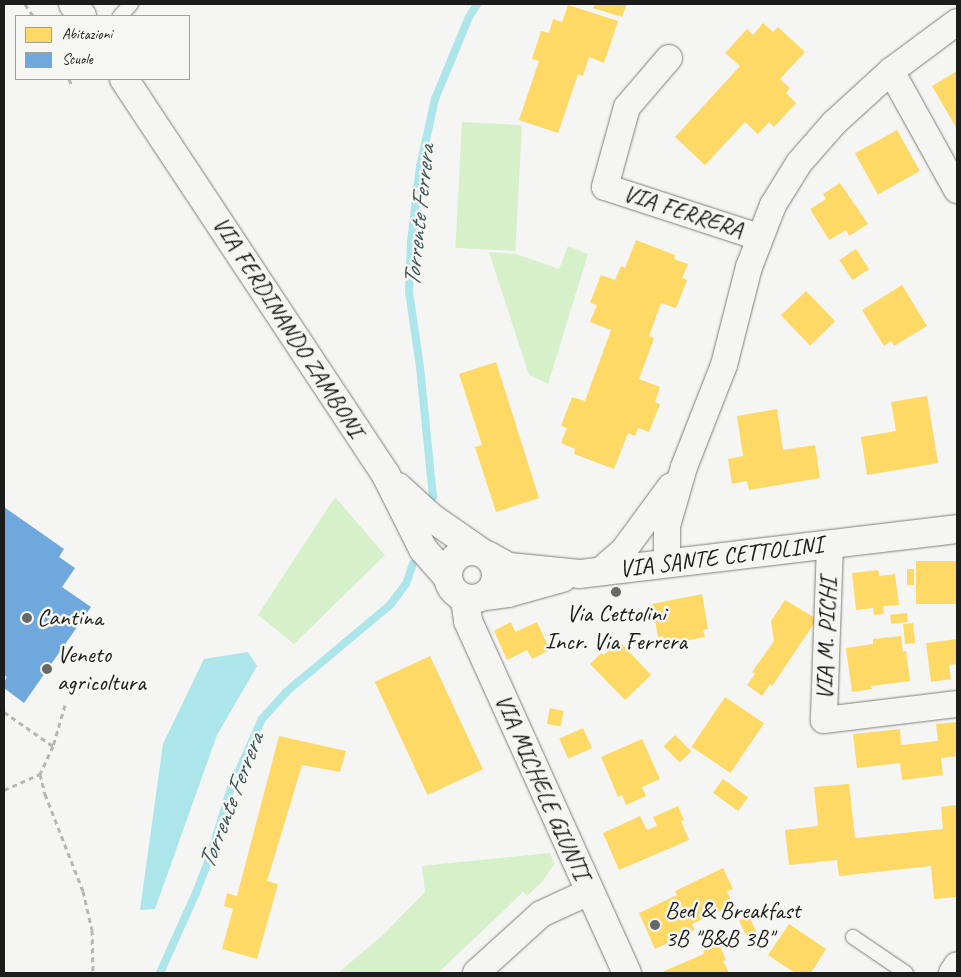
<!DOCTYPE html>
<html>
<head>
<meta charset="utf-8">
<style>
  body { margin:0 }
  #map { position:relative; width:961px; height:977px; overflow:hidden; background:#f5f5f3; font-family:Caveat,sans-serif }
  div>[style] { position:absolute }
  .green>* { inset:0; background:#d6f0ca; transform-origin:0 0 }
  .water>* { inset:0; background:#ace5ea }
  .homes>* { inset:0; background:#ffd966; transform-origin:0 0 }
  .schools>* { inset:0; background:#6fa8dc }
  .stream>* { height:8px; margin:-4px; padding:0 4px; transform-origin:4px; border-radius:4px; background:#ace5ea }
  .path>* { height:3px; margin-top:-1.5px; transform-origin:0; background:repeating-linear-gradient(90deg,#b6b6b5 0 5px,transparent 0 9px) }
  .roads { filter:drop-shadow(0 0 1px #7e7e7d) drop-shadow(0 0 1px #7e7e7d) }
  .lane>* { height:14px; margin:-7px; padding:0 7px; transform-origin:7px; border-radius:7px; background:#f5f5f3 }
  .street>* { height:26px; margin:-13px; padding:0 13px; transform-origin:13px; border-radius:13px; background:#f5f5f3 }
  .secondary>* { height:28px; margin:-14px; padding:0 14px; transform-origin:14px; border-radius:14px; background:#f5f5f3 }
  .secondary>.ring { margin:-14px; padding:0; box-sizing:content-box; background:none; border:28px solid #f5f5f3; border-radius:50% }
  .dots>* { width:14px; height:14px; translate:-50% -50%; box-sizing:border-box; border:2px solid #f6f6f2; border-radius:50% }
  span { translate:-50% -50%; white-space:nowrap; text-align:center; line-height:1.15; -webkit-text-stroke:5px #f6f6f2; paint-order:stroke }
  .street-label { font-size:24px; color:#1c1c1c }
  .poi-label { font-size:24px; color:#1c1c1c }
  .left { translate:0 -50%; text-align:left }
  .water-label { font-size:25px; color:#3e5659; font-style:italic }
  .frame { position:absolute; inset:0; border:5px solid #1c1c1c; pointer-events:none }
  .legend { position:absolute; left:15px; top:15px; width:175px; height:65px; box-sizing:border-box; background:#f6f6f2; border:1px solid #9f9f9c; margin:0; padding:6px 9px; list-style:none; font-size:15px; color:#1c1c1c }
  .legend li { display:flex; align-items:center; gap:10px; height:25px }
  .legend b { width:25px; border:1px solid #9f9f9c }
</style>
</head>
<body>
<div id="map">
  <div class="green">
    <div style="left:462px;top:122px;width:60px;height:126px;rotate:3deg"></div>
    <div style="clip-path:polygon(568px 246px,588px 254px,548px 384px,529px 375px,489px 252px,516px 254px,559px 269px)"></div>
    <div style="clip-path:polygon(335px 497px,385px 555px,294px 644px,258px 615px)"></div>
    <div style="clip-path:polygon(550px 853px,554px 864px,543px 881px,527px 896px,523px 892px,438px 973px,338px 973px,383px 935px,425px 892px,422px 866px)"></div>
  </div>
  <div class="water">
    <div style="clip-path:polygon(248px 652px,257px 666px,217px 735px,155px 909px,140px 910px,163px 744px,204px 659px)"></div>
  </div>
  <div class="homes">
    <div style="clip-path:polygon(595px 4px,627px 4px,622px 17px,593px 8px)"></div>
    <div style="clip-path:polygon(568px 5px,618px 21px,604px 63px,589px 57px,583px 76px,578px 74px,558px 133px,519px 120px,539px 61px,532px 59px,541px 31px,549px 33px,553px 19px,562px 22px)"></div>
    <div style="clip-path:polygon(763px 23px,773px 32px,778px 27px,805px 52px,780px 79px,790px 88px,786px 93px,796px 103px,774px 127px,769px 122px,758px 134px,745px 122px,705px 165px,675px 137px,740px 66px,725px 53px,747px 29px,753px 35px)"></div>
    <div style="clip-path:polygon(957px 71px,957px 129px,932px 86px)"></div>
    <div style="left:897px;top:130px;width:47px;height:48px;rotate:61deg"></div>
    <div style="clip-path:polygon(840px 183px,868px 224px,849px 236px,846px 230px,829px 240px,810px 209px,826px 199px,823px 194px)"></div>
    <div style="clip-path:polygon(636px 240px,675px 255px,674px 259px,688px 264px,682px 278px,687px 280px,676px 308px,661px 303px,649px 336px,654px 338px,639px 379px,660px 387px,655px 402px,660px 404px,649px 432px,638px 428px,635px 436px,628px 433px,614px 469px,574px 454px,575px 449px,561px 443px,567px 428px,561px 426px,572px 397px,585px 401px,611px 330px,590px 322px,597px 305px,590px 303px,601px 275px,615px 280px,621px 266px,625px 268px)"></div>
    <div style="left:856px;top:249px;width:24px;height:20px;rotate:57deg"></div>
    <div style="clip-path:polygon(902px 285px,927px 326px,894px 346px,891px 341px,884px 346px,862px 310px)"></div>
    <div style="left:806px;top:291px;width:42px;height:35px;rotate:46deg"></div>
    <div style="clip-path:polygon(496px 362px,539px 498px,496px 512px,475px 447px,482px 445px,459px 374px)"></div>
    <div style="clip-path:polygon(927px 396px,938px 463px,867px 475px,861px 437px,896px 431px,891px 402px)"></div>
    <div style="clip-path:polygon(777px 409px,783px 450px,815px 445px,820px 478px,749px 490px,747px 481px,732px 484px,728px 459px,743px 456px,737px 416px)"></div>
    <div style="left:957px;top:561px;width:43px;height:41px;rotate:90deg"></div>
    <div style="left:907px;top:569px;width:7px;height:16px"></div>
    <div style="clip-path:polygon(878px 570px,879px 576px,895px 574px,899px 605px,883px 606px,884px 614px,874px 615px,873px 608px,856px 610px,852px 573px)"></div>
    <div style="clip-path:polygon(702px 594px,708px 629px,703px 630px,705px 637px,664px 645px,663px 636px,658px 637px,652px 604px)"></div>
    <div style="clip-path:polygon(785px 600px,817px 619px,772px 686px,770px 684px,762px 696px,747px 685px,755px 674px,752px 672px,774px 641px,771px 621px)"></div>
    <div style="left:907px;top:613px;width:9px;height:17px;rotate:84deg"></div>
    <div style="clip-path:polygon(511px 622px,515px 632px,537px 622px,550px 650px,532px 659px,527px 650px,507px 660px,494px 631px)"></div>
    <div style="left:913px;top:623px;width:20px;height:10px;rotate:84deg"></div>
    <div style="clip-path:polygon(901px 636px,903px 652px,906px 651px,910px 681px,871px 686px,872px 689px,852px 692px,846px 648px,873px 644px,873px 639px)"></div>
    <div style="clip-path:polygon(957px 639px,957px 664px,949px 665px,951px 679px,931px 682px,926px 643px)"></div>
    <div style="clip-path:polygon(619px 641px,651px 675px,625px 700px,590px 664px,601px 653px,604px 655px)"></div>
    <div style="left:430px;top:656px;width:125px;height:61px;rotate:65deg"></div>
    <div style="left:725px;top:697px;width:47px;height:60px;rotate:34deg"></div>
    <div style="left:550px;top:708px;width:14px;height:16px;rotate:12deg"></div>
    <div style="clip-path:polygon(957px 722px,957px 756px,941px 758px,943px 775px,902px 780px,900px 763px,857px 768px,853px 734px,900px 729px,901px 745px,938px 741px,936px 724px)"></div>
    <div style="left:583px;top:728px;width:22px;height:26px;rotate:66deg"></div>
    <div style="left:675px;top:735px;width:23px;height:16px;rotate:45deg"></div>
    <div style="clip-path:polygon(279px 736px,346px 751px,340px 772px,302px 765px,267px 881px,278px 884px,257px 959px,222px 949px,233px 909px,224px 906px,227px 893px,237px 896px)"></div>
    <div style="clip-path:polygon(642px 739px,660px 779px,642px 787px,646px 796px,626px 805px,622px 795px,618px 797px,601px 757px)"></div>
    <div style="left:723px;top:779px;width:31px;height:17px;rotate:36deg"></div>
    <div style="clip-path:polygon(849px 784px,855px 838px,943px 829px,941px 807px,957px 805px,957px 897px,934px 899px,931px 866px,839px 876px,837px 860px,789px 865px,785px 830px,818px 826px,814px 787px)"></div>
    <div style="clip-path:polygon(678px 806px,684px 820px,681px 821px,689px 840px,619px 870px,603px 833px,640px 816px,647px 830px,657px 826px,653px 817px)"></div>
    <div style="clip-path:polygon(723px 868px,733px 889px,727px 891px,733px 905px,692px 924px,695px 930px,655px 949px,639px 913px,677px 895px,675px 891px)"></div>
    <div style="left:749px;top:916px;width:17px;height:11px;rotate:65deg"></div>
    <div style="clip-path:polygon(789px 924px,826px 949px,811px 973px,795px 973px,768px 955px)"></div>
    <div style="clip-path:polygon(719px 944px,726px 960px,723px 961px,729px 973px,665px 973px,664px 971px,704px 954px,703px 951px)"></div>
  </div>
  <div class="schools">
    <div style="clip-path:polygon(4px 507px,64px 549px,59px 557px,75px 568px,62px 587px,91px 607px,24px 703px,4px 688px,4px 682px,7px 677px,4px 675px)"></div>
  </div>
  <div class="stream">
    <div style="left:433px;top:497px;width:131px;rotate:-95.7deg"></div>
    <div style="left:420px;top:367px;width:76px;rotate:-98.3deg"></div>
    <div style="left:409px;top:292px;width:50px;rotate:-87.7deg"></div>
    <div style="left:411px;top:242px;width:76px;rotate:-83.2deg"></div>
    <div style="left:420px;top:167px;width:70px;rotate:-77.6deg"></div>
    <div style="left:435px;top:99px;width:89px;rotate:-67.5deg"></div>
    <div style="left:469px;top:17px;width:15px;rotate:-58deg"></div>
    <div style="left:160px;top:973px;width:88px;rotate:-65.8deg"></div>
    <div style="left:196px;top:893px;width:40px;rotate:-69deg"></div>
    <div style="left:210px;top:856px;width:71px;rotate:-72.8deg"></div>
    <div style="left:231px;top:788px;width:76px;rotate:-65.8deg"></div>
    <div style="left:262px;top:719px;width:36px;rotate:-48deg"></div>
    <div style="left:286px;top:692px;width:136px;rotate:-39.9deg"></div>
    <div style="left:390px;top:605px;width:26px;rotate:-53deg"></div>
    <div style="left:406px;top:584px;width:21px;rotate:-71deg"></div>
  </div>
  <div class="path">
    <div style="left:25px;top:4px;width:14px;rotate:56deg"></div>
    <div style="left:69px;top:79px;width:8px;rotate:67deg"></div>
    <div style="left:65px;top:705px;width:43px;rotate:106.3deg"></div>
    <div style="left:53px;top:746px;width:31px;rotate:115deg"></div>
    <div style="left:40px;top:774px;width:21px;rotate:76deg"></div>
    <div style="left:45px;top:794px;width:104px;rotate:68.6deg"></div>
    <div style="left:83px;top:891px;width:40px;rotate:77deg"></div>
    <div style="left:92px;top:930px;width:43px;rotate:88.7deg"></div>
    <div style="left:4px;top:712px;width:60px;rotate:34.8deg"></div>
    <div style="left:4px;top:790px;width:39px;rotate:-24deg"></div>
  </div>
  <div class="roads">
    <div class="lane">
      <div style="left:120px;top:16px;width:16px;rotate:-47deg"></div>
      <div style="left:853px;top:937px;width:64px;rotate:34.2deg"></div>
    </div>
    <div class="street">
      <div style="left:669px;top:58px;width:65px;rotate:130.6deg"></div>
      <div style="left:627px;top:107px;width:83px;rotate:105.4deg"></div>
      <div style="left:605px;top:187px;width:162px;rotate:18deg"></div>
      <div style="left:891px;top:71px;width:136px;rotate:61deg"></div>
      <div style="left:830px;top:544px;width:176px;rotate:92deg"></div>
      <div style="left:824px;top:720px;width:134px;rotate:-6.9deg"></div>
      <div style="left:667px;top:564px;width:38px;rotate:-90deg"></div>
      <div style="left:667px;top:526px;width:61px;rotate:-73.9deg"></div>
      <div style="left:684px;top:467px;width:110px;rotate:-68.6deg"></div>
      <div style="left:724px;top:365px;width:101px;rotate:-75.7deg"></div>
      <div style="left:749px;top:267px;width:66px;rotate:-68.8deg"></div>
      <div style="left:773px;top:205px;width:49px;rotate:-58.2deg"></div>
      <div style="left:799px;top:163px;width:53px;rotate:-48.8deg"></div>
      <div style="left:834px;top:123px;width:77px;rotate:-42.4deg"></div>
      <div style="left:891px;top:71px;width:82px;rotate:-36.6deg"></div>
      <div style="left:600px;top:571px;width:32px;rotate:-41deg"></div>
      <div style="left:624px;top:550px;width:79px;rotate:-53.7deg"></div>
      <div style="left:476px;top:973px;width:88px;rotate:-42.2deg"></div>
      <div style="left:541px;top:914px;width:53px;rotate:-24.6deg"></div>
      <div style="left:952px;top:973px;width:9px;rotate:-58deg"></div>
    </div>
    <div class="secondary">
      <div style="left:73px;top:4px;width:15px;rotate:53deg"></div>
      <div style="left:124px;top:79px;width:473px;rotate:56.5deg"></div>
      <div style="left:385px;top:473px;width:85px;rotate:63.4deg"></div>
      <div style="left:423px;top:549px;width:37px;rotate:49deg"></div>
      <div style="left:398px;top:487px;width:46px;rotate:42.4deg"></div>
      <div style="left:432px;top:518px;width:60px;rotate:34.8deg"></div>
      <div class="ring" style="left:448px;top:551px;width:20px;height:20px"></div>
      <div style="left:487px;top:555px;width:25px;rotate:29deg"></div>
      <div style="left:509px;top:567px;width:71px;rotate:5.6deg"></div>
      <div style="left:580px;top:574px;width:380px;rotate:-6.8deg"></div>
      <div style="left:485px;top:596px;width:23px;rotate:-7deg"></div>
      <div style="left:508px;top:593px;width:56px;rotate:-15.5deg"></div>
      <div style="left:465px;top:599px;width:22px;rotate:82deg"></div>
      <div style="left:468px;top:621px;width:386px;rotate:65.7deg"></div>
    </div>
  </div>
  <div class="dots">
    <div style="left:616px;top:592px;background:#686867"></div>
    <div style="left:27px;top:618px;background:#686867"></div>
    <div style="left:47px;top:669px;background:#686867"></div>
    <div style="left:655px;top:925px;background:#686867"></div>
  </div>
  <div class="street-label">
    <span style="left:683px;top:212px;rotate:18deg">VIA FERRERA</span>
    <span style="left:288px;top:327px;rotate:57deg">VIA FERDINANDO ZAMBONI</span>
    <span style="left:721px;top:557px;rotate:-7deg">VIA SANTE CETTOLINI</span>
    <span style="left:827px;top:639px;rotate:-88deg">VIA M. PICHI</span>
    <span style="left:542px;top:787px;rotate:66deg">VIA MICHELE GIUNTI</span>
  </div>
  <div class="poi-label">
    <span style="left:616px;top:628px">Via Cettolini<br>Incr. Via Ferrera</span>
    <span class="left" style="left:37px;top:618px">Cantina</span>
    <span class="left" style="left:57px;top:669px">Veneto<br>agricoltura</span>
    <span class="left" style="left:665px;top:925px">Bed &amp; Breakfast<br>3B "B&amp;B 3B"</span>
  </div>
  <div class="water-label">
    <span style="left:419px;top:216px;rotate:-84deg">Torrente Ferrera</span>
    <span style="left:231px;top:801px;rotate:-69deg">Torrente Ferrera</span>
  </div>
  <div class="frame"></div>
  <ul class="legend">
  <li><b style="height:14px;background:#ffd966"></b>Abitazioni</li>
  <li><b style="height:14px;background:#6fa8dc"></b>Scuole</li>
  </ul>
</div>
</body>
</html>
